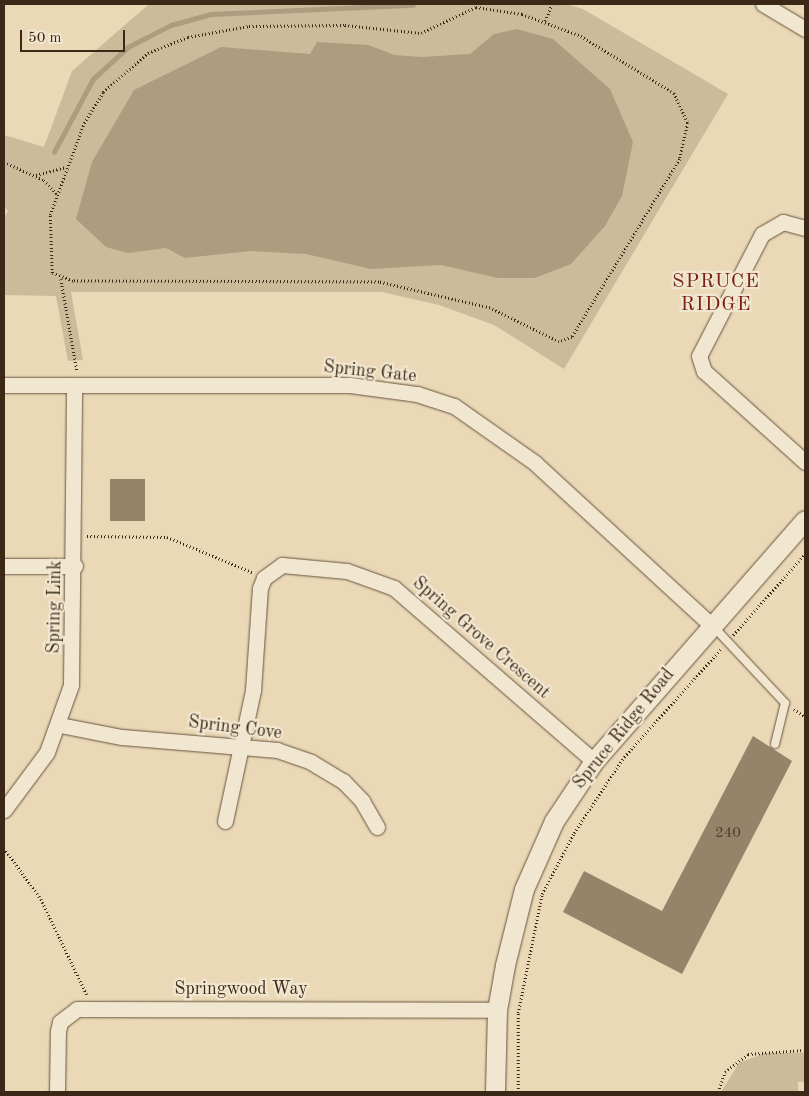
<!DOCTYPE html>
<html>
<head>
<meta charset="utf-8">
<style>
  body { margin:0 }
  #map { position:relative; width:809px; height:1096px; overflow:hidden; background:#ead8b6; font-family:"Old Standard TT",serif }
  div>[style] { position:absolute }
  .green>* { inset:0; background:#ccba9b }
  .water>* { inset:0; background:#ae9c80 }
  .stream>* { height:4.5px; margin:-2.25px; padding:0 2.25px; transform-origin:2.25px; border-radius:2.25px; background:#ae9c80 }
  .building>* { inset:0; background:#96846a; transform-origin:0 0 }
  .path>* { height:2.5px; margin-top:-1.25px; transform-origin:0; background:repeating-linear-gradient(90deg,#3b2817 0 1px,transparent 0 3.5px) }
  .roads { filter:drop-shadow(0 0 1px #67543f) drop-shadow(0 0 1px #67543f) }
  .service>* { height:8px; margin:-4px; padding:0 4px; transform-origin:4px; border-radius:4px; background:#f1e6d0 }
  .minor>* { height:15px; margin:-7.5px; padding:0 7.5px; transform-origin:7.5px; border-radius:7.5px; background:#f1e6d0 }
  .tertiary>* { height:19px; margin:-9.5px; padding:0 9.5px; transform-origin:9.5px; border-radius:9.5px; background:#f1e6d0 }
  span { translate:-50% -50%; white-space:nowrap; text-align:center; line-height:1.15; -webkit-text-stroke:4.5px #f1e6d0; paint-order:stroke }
  .number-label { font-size:15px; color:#523f2c }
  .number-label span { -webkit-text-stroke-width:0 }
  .street-label { font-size:18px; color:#3b2817 }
  .quarter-label { font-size:20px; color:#7a1f14; letter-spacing:1px }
  .frame { position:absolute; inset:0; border:5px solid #3b2817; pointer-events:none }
  .scale { position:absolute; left:20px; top:30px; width:105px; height:22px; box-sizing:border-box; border:2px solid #3b2817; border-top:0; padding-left:6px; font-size:15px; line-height:18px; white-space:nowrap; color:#3b2817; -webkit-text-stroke:4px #f1e6d0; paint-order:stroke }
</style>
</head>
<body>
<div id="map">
  <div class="green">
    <div style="clip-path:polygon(149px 4px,566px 4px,583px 9px,728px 94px,564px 369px,494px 325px,439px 305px,382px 292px,71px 292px,83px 360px,68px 361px,56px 296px,4px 295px,4px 217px,8px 211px,4px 206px,4px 135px,44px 147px,72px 71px)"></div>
    <div style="clip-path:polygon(765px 1053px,805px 1053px,805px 1082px,798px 1082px,798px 1092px,721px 1092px,739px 1063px)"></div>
  </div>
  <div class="water">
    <div style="clip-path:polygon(517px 29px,553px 39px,610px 89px,633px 142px,622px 196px,605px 226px,571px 264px,535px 278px,498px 278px,441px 265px,371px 269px,306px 254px,251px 251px,185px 258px,166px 248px,128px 253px,106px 247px,76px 219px,92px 162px,134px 90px,221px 47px,310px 54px,317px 42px,368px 45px,395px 55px,422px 57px,470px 54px,494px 34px)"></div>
  </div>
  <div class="stream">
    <div style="left:54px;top:152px;width:83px;rotate:-61.9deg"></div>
    <div style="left:93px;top:79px;width:47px;rotate:-42.4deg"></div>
    <div style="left:128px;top:47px;width:48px;rotate:-27.1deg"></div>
    <div style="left:171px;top:25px;width:41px;rotate:-15.4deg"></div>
    <div style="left:211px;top:14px;width:202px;rotate:-2.6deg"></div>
  </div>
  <div class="building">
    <div style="left:110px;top:479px;width:35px;height:42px"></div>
    <div style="clip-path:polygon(753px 736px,792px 761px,682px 974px,563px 912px,584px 871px,662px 911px)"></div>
  </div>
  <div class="path">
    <div style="left:476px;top:7px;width:47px;rotate:8.7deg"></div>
    <div style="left:522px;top:14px;width:63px;rotate:20.4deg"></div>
    <div style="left:581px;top:36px;width:109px;rotate:31.5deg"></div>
    <div style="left:674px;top:93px;width:33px;rotate:65deg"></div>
    <div style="left:688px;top:123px;width:37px;rotate:103deg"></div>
    <div style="left:680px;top:159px;width:208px;rotate:121.2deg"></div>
    <div style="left:572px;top:337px;width:14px;rotate:159deg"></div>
    <div style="left:559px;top:342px;width:77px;rotate:-153.8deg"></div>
    <div style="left:490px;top:308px;width:114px;rotate:-166.8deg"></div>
    <div style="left:379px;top:282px;width:306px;rotate:-179.8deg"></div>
    <div style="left:73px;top:281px;width:22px;rotate:-159deg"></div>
    <div style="left:52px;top:273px;width:58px;rotate:-92deg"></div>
    <div style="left:50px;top:215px;width:98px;rotate:-69.7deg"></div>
    <div style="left:84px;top:123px;width:36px;rotate:-58deg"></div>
    <div style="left:103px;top:92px;width:60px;rotate:-40.9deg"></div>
    <div style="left:148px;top:53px;width:43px;rotate:-21.8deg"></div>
    <div style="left:188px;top:37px;width:62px;rotate:-10.2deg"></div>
    <div style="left:249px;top:26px;width:96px;rotate:-0.6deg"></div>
    <div style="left:345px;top:25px;width:76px;rotate:6deg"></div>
    <div style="left:421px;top:33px;width:61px;rotate:-25.3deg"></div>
    <div style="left:545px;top:21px;width:18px;rotate:-68deg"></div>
    <div style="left:4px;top:162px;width:44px;rotate:24.2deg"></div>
    <div style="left:44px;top:180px;width:19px;rotate:47deg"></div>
    <div style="left:36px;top:175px;width:31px;rotate:-15deg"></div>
    <div style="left:61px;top:279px;width:93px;rotate:80.1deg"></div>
    <div style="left:87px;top:536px;width:80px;rotate:0.7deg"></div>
    <div style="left:167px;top:537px;width:92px;rotate:22.4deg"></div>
    <div style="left:733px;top:635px;width:108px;rotate:-48.4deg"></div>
    <div style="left:794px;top:709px;width:14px;rotate:36deg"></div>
    <div style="left:4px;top:848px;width:63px;rotate:54deg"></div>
    <div style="left:41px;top:899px;width:106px;rotate:64.4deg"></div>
    <div style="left:518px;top:1092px;width:79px;rotate:-90deg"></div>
    <div style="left:518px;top:1013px;width:121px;rotate:-78.6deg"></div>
    <div style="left:542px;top:894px;width:69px;rotate:-62.3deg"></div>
    <div style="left:574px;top:833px;width:91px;rotate:-56.7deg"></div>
    <div style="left:624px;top:757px;width:145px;rotate:-48.1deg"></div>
    <div style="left:718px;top:1092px;width:21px;rotate:-71deg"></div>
    <div style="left:725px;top:1072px;width:29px;rotate:-38deg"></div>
    <div style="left:748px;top:1054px;width:57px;rotate:-4deg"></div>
  </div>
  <div class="roads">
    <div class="service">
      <div style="left:712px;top:625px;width:107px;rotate:46.9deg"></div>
      <div style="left:785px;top:703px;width:42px;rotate:103.7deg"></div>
    </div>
    <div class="minor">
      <div style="left:763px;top:4px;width:49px;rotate:30.8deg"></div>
      <div style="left:805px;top:228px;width:23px;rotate:-165deg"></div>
      <div style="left:783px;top:222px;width:24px;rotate:150deg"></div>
      <div style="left:762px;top:234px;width:137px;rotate:117.3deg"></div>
      <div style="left:699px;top:356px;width:16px;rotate:72deg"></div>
      <div style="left:704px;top:371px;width:136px;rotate:42deg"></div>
      <div style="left:4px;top:385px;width:346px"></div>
      <div style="left:350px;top:385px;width:68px;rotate:7.7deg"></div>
      <div style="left:417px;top:394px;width:39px;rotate:18deg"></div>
      <div style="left:454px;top:406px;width:99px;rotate:35.1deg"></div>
      <div style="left:535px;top:463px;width:238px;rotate:42.6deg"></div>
      <div style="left:4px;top:566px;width:71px"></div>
      <div style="left:60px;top:725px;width:63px;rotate:11deg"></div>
      <div style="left:122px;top:737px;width:156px;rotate:4.8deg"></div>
      <div style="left:277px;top:750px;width:36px;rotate:19deg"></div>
      <div style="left:311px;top:762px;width:37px;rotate:31deg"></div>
      <div style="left:343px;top:781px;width:28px;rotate:46deg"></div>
      <div style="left:362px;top:801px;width:30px;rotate:60deg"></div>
      <div style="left:4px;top:810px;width:72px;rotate:-53.4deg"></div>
      <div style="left:47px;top:752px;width:71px;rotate:-70.3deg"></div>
      <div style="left:71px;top:685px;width:299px;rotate:-89.4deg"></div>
      <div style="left:225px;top:821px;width:134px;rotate:-77.9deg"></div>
      <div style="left:253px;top:690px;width:102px;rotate:-86.1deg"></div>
      <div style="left:260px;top:588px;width:11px;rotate:-68deg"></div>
      <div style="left:264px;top:578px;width:22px;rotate:-36deg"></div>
      <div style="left:282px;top:565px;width:65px;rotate:5.3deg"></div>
      <div style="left:347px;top:571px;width:50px;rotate:19.9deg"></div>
      <div style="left:394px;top:588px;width:264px;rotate:40.9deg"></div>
      <div style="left:57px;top:1092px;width:61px;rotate:-89.1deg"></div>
      <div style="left:58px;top:1031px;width:9px;rotate:-77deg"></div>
      <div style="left:60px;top:1022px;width:21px;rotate:-37deg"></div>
      <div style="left:77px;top:1009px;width:420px;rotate:0.1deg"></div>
    </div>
    <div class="tertiary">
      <div style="left:495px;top:1092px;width:82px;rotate:-88.6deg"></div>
      <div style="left:497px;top:1010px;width:46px;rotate:-79.9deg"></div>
      <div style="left:505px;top:965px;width:78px;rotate:-76deg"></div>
      <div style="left:524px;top:889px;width:74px;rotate:-66.2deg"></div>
      <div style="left:554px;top:821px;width:72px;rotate:-56.3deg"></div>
      <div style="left:594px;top:761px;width:320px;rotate:-48.8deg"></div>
    </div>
  </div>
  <div class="number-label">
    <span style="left:728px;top:834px">240</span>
  </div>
  <div class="street-label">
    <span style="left:370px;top:372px;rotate:6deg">Spring Gate</span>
    <span style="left:55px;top:607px;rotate:-89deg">Spring Link</span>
    <span style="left:481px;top:638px;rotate:41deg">Spring Grove Crescent</span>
    <span style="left:235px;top:728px;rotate:7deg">Spring Cove</span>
    <span style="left:624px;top:729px;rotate:-51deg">Spruce Ridge Road</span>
    <span style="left:241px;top:989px">Springwood Way</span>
  </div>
  <div class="quarter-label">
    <span style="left:716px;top:294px">SPRUCE<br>RIDGE</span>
  </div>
  <div class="frame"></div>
  <div class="scale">50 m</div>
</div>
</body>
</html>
